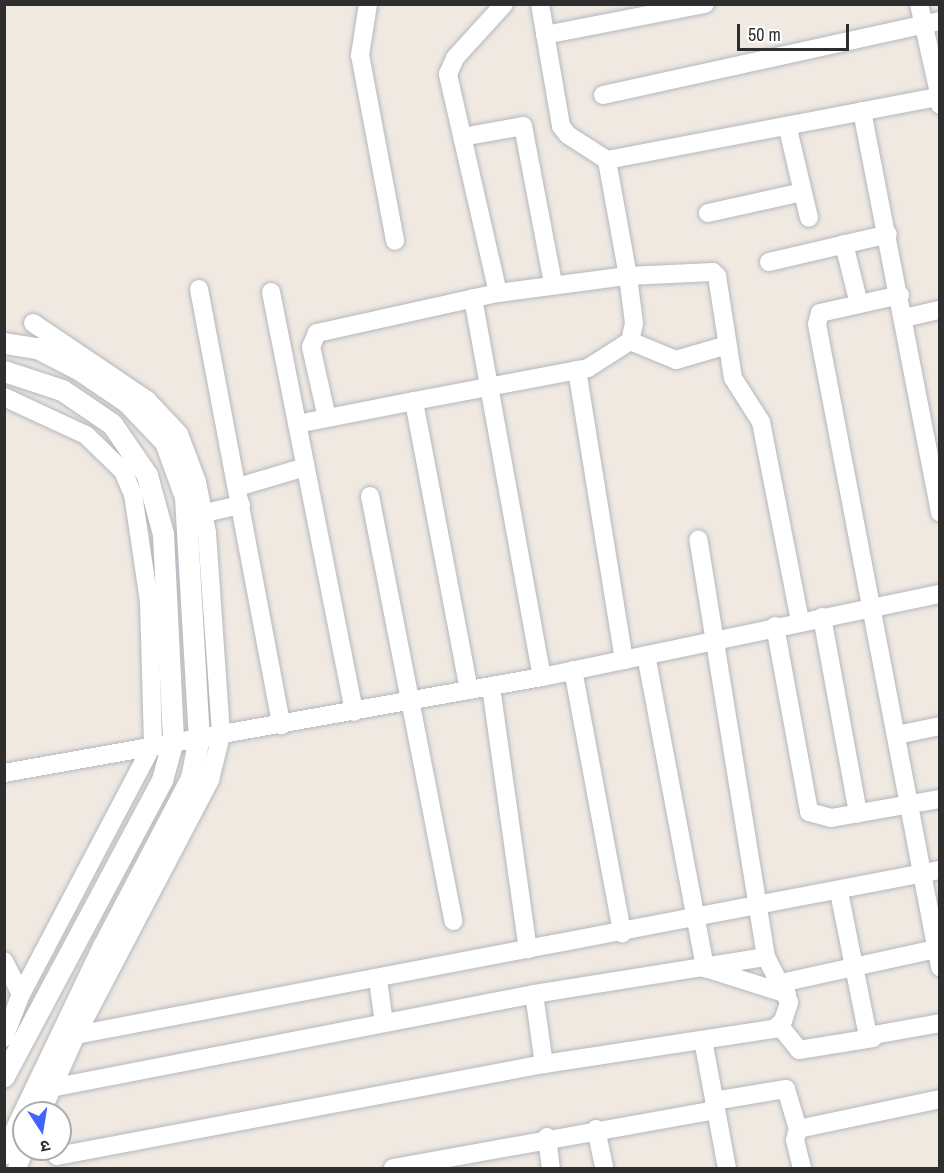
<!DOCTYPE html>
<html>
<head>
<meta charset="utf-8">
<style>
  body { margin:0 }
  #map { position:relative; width:944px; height:1173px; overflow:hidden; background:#efe9e1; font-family:"Archivo Narrow","Noto Sans Devanagari",sans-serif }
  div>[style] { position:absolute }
  .roads { filter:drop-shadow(0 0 2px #b4b7c1) drop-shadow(0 0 2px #b4b7c1) }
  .minor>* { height:18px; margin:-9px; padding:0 9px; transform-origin:9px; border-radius:9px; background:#fff }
  .tertiary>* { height:21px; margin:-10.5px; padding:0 10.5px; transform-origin:10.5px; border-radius:10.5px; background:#fff }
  span { translate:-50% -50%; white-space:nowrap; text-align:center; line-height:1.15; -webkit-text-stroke:4.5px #fff; paint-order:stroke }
  .frame { position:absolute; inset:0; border:6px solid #2e2e2e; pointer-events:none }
  .north { position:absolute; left:12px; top:1101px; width:60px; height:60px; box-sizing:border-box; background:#fff; border:2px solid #ababab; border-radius:50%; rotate:168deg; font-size:16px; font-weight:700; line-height:24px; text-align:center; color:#2e2e2e }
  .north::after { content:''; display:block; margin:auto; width:21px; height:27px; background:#4264fb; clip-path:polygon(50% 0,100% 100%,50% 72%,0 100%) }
  .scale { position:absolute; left:737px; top:24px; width:112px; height:27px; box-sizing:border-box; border:3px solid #2e2e2e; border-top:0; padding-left:8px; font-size:18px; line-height:21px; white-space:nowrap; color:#2e2e2e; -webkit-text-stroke:4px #fff; paint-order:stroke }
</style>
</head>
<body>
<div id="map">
  <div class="roads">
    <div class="minor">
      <div style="left:368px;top:4px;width:52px;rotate:98.9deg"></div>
      <div style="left:360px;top:55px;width:189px;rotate:79.3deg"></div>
      <div style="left:540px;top:4px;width:124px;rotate:80.2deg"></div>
      <div style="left:561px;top:126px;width:11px;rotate:52deg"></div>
      <div style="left:568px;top:135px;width:46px;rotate:32.7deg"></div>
      <div style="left:607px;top:160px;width:337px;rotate:-10.8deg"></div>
      <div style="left:938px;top:97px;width:8px;rotate:76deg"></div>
      <div style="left:919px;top:4px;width:95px;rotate:77.3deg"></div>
      <div style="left:545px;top:35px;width:163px;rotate:-11deg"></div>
      <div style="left:603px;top:95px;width:345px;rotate:-12.4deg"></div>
      <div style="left:862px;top:111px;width:409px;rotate:79deg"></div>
      <div style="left:788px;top:129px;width:91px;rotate:76.7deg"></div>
      <div style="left:462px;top:137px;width:62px;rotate:-10.2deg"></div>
      <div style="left:523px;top:126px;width:161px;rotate:79.2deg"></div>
      <div style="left:708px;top:213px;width:97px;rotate:-12.5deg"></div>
      <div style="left:844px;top:244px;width:62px;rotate:76deg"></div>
      <div style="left:769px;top:262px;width:122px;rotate:-13.2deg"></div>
      <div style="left:199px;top:289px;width:444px;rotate:79.3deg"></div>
      <div style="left:271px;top:292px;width:428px;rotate:78.8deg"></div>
      <div style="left:498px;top:293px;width:131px;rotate:-7.5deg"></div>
      <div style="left:628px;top:276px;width:85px;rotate:-2.7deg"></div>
      <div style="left:713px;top:272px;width:6px;rotate:45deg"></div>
      <div style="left:717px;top:276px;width:103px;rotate:81.1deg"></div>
      <div style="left:733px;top:378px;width:52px;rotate:57.5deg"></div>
      <div style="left:761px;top:422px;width:203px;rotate:78.9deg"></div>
      <div style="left:900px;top:295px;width:82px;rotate:167.3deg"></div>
      <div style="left:820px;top:313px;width:11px;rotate:105deg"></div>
      <div style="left:817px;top:324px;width:655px;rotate:79.17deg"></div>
      <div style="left:473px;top:298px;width:385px;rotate:79.7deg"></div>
      <div style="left:904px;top:318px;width:37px;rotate:-13deg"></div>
      <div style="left:33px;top:323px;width:138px;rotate:34deg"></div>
      <div style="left:147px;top:400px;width:47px;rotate:46.7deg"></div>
      <div style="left:179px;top:434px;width:51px;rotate:69.4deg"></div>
      <div style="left:197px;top:482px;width:52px;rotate:78.9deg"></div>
      <div style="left:207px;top:533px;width:202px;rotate:86deg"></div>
      <div style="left:221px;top:735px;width:46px;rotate:103.7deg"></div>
      <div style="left:210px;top:780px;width:288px;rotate:117.7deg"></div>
      <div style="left:76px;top:1035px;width:85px;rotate:114.2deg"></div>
      <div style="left:630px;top:341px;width:50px;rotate:22.4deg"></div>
      <div style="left:676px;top:360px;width:53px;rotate:-16.4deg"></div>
      <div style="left:577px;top:370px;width:294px;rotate:80.8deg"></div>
      <div style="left:4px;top:397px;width:90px;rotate:24.9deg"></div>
      <div style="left:86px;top:435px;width:52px;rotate:44.2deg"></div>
      <div style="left:123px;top:471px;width:25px;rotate:67deg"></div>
      <div style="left:133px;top:494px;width:108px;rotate:81.5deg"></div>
      <div style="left:149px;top:601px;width:143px;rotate:88.4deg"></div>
      <div style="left:153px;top:744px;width:283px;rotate:117.8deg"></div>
      <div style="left:21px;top:994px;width:47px;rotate:111.1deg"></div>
      <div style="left:327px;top:418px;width:73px;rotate:-102.7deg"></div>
      <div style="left:311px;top:347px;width:15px;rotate:-67deg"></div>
      <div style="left:317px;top:333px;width:185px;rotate:-12.5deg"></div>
      <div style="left:498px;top:293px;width:225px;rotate:-102.9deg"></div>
      <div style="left:448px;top:74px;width:17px;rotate:-66deg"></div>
      <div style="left:455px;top:58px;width:73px;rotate:-47.8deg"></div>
      <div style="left:297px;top:424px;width:119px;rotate:-11.1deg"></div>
      <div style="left:238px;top:487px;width:70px;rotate:-16.6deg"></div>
      <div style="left:370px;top:496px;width:433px;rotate:78.9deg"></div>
      <div style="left:205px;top:513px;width:37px;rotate:-13deg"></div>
      <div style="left:822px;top:617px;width:200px;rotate:79.6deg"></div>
      <div style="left:775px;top:626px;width:189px;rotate:79.6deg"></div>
      <div style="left:809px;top:812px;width:23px;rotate:15deg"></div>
      <div style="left:831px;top:818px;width:111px;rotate:-9.9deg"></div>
      <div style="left:646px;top:655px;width:319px;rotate:79.3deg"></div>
      <div style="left:705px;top:968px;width:86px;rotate:17.6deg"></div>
      <div style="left:573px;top:670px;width:268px;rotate:79.4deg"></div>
      <div style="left:491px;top:687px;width:265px;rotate:82deg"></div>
      <div style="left:469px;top:690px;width:294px;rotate:-100.8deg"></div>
      <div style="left:414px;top:401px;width:177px;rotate:-10.7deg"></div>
      <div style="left:588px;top:368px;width:50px;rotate:-32.7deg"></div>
      <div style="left:630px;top:341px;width:18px;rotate:-77deg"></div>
      <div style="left:634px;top:323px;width:47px;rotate:-97.3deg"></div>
      <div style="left:628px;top:276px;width:118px;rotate:-100.3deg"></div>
      <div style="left:897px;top:735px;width:44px;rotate:-11.8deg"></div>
      <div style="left:4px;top:773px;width:546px;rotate:-10.12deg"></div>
      <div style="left:542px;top:677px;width:407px;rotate:-11.8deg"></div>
      <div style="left:839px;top:892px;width:147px;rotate:78.6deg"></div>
      <div style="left:868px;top:1036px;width:73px;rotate:-10.2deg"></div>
      <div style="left:4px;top:961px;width:37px;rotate:63deg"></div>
      <div style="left:378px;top:980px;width:43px;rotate:82.1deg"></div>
      <div style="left:781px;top:983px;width:159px;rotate:-12.4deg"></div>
      <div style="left:534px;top:994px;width:71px;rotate:81.9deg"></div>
      <div style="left:779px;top:1025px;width:32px;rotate:51deg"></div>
      <div style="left:799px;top:1050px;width:75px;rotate:-9.2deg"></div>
      <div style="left:76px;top:1035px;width:880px;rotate:-10.81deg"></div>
      <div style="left:703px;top:1040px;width:130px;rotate:79.4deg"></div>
      <div style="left:56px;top:1087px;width:487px;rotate:-11deg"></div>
      <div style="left:534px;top:994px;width:235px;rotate:-9.1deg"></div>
      <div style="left:766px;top:957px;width:423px;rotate:-99.2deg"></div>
      <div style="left:714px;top:1101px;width:73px;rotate:-9.5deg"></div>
      <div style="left:786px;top:1089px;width:42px;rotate:73.3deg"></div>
      <div style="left:596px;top:1129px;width:40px;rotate:78deg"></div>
      <div style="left:547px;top:1137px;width:31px;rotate:83deg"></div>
      <div style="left:57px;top:1156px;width:496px;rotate:-10.7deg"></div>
      <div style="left:544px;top:1064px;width:233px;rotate:-8.7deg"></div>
      <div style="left:774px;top:1029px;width:12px;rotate:-42deg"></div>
      <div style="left:783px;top:1021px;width:20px;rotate:-72deg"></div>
      <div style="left:789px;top:1002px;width:51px;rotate:-117.1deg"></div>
      <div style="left:17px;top:1168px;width:21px;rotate:-67deg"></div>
      <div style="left:393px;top:1168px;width:327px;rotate:-10.2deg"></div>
      <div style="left:802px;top:1168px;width:29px;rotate:-104deg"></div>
      <div style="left:795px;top:1140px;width:11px;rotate:-75deg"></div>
      <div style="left:798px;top:1129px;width:145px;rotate:-11.9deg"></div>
    </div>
    <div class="tertiary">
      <div style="left:4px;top:343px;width:33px;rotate:9deg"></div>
      <div style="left:37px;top:348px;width:48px;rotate:27.1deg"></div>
      <div style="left:80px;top:370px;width:57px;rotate:34.2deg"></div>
      <div style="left:127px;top:402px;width:55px;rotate:46.5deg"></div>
      <div style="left:165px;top:442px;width:59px;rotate:70deg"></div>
      <div style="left:185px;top:497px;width:240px;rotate:86.7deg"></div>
      <div style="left:199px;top:737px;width:42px;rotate:101deg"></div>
      <div style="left:191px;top:778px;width:190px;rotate:117.6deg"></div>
      <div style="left:103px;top:946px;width:230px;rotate:115.5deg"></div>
      <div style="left:4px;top:371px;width:61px;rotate:18.1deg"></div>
      <div style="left:62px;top:390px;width:60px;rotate:34.2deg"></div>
      <div style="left:112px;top:424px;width:62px;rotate:55.5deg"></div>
      <div style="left:147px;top:475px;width:61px;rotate:74.8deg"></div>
      <div style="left:163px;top:534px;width:206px;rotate:87.2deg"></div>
      <div style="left:173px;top:740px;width:41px;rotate:105.4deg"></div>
      <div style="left:162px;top:780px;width:336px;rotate:118.1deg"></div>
    </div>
  </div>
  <div class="frame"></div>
  <div class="north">उ</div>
  <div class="scale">50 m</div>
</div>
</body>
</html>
